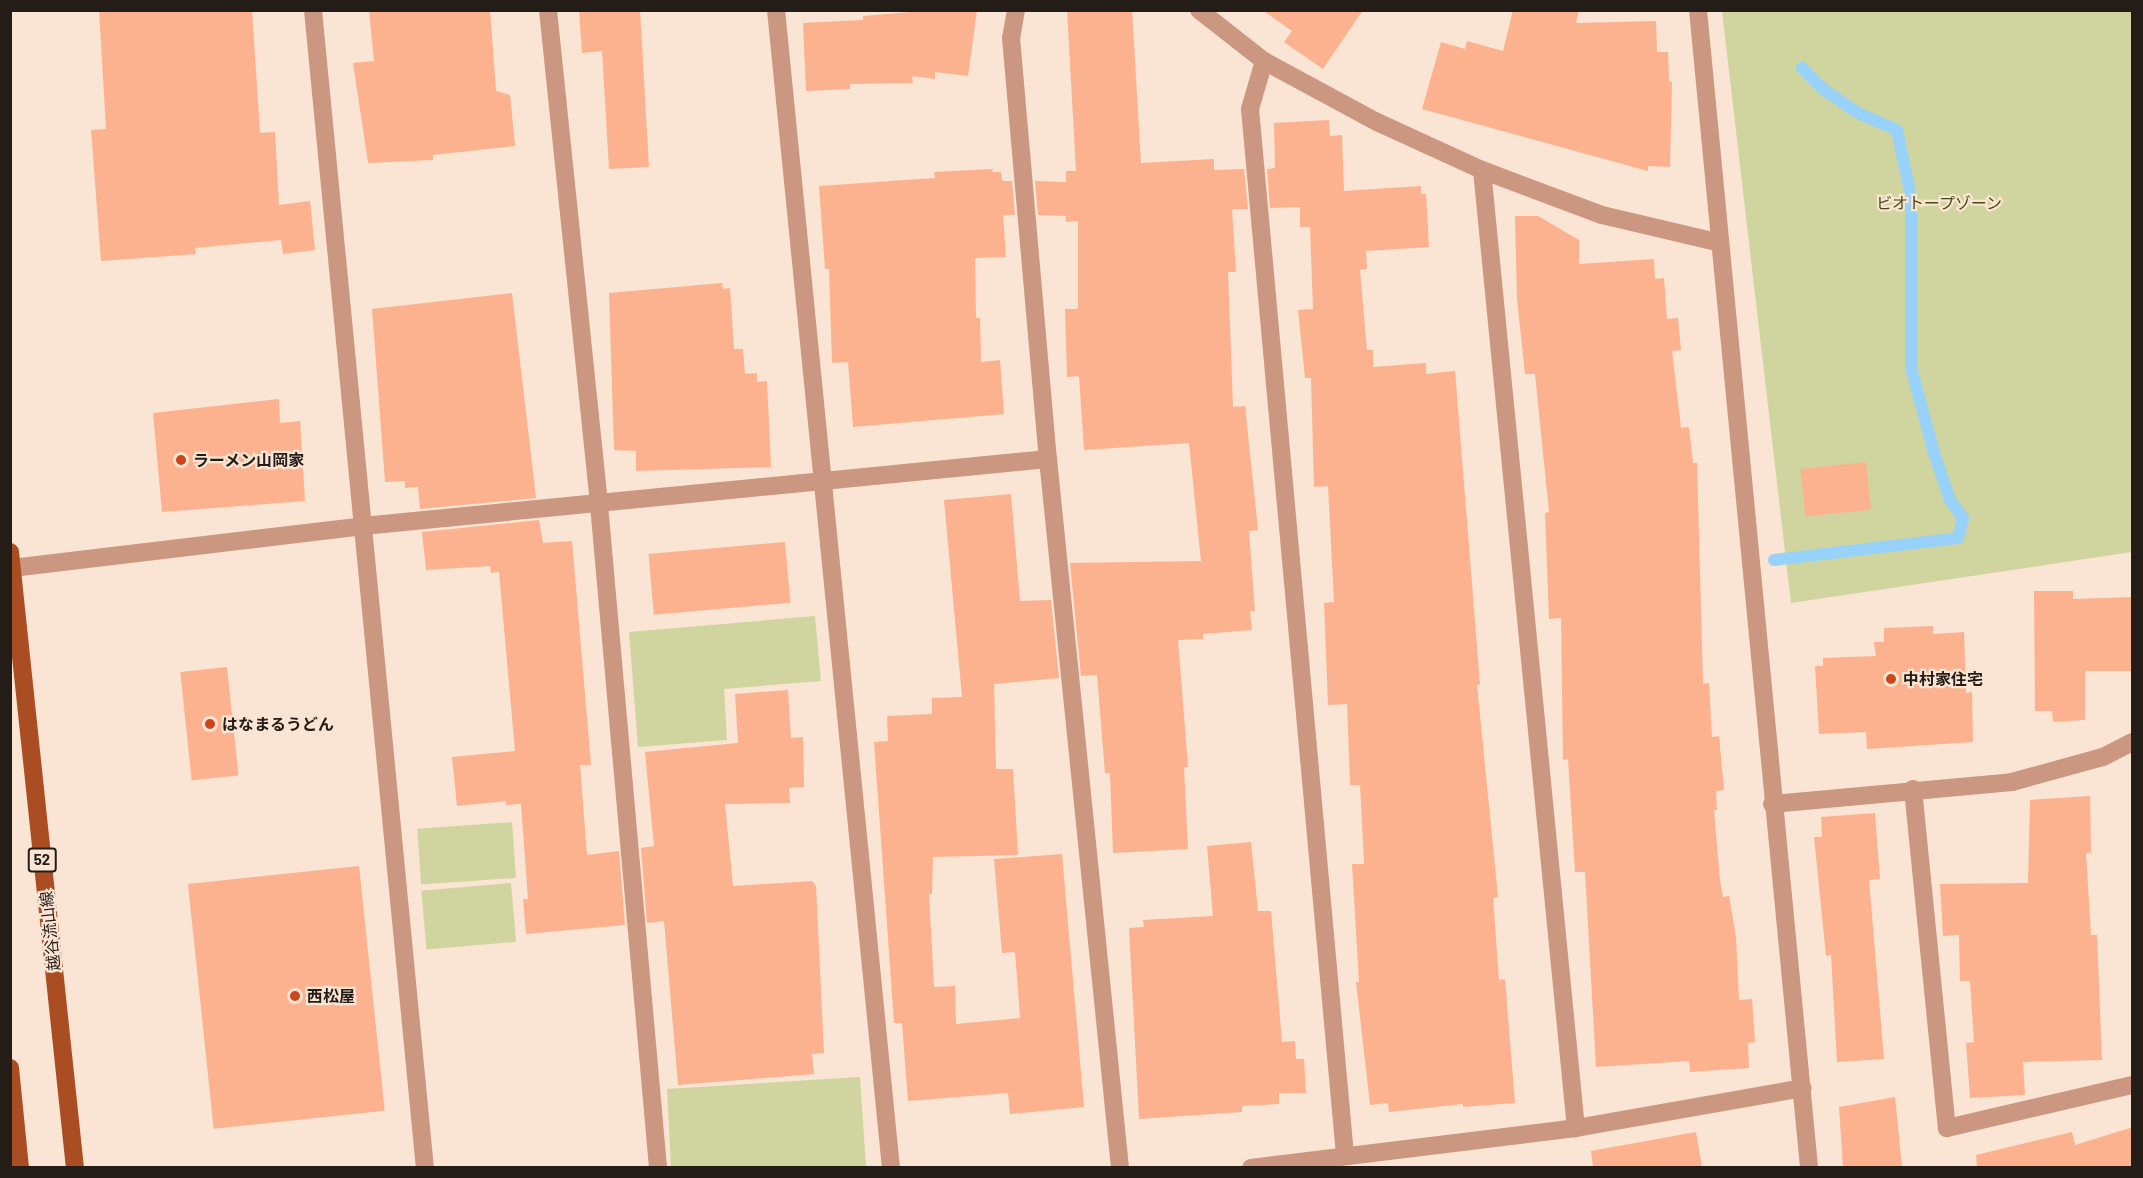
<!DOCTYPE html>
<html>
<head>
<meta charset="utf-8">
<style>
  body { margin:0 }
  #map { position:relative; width:2143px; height:1178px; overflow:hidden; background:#fae4d3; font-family:Barlow,"Noto Sans JP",sans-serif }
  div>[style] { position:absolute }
  .green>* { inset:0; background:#d0d5a0; transform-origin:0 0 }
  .stream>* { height:12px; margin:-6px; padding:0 6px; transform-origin:6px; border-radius:6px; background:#99d2f8 }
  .building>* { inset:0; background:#fcb28f; transform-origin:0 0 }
  .minor>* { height:18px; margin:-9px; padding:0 9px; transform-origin:9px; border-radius:9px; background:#cc9781 }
  .major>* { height:18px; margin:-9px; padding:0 9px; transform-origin:9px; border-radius:9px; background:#ab4d22 }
  .dots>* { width:16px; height:16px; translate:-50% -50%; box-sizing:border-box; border:3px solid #fae4d3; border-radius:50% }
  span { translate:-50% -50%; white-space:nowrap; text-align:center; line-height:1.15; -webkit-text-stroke:4.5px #fae4d3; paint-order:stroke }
  .shield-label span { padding:2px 4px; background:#fae4d3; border:2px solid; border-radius:4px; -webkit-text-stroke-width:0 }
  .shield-label { font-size:15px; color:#241c16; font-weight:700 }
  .park-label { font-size:16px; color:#484b11 }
  .poi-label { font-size:16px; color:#241c16; font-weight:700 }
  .left { translate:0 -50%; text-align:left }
  .street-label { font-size:16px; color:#241c16 }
  .frame { position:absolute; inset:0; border:12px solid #241c16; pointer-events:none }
</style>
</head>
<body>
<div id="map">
  <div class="green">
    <div style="clip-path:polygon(1722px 11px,2132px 11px,2132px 552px,1791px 603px)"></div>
    <div style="clip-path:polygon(815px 616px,821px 681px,724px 689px,727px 740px,638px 747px,629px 632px)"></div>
    <div style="left:512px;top:822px;width:56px;height:95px;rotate:86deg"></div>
    <div style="left:511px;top:883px;width:59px;height:90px;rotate:85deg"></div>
    <div style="clip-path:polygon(860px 1077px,866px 1167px,671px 1167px,667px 1089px)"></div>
  </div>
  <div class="stream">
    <div style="left:1774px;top:560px;width:185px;rotate:-6.8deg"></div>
    <div style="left:1958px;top:538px;width:21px;rotate:-76deg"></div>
    <div style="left:1963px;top:518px;width:22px;rotate:-126deg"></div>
    <div style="left:1950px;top:500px;width:50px;rotate:-108.8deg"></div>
    <div style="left:1934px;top:453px;width:89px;rotate:-105deg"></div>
    <div style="left:1911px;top:367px;width:170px;rotate:-90deg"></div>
    <div style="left:1911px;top:197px;width:68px;rotate:-101.8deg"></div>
    <div style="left:1897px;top:130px;width:43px;rotate:-156.4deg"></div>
    <div style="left:1858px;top:113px;width:42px;rotate:-145.6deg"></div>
    <div style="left:1823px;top:89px;width:30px;rotate:-135deg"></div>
  </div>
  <div class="building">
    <div style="clip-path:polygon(99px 10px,252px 10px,260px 133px,275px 132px,279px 205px,310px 201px,315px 250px,283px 254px,281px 240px,195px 248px,196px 254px,101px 261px,91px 130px,106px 129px)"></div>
    <div style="clip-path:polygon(369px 10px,490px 10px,496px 91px,510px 95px,515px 146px,433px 155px,433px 160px,368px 163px,353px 63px,374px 61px)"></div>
    <div style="clip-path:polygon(579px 10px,640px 10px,649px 167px,609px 169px,602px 51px,582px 53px)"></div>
    <div style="clip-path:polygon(934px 10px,977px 10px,968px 76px,935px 72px,935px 79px,912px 76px,913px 83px,850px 84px,850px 89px,806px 91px,803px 23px,863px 20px,863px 16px)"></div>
    <div style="clip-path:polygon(1067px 10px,1132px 10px,1141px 163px,1214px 159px,1214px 170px,1244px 169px,1248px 209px,1232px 209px,1236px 272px,1228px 272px,1233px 407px,1245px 406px,1258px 530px,1249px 531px,1255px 611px,1250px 611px,1252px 630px,1203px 634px,1203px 639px,1178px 640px,1188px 767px,1184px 767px,1188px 849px,1113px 853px,1110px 773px,1105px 773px,1097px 675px,1081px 676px,1070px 563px,1201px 561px,1189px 443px,1084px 450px,1079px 376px,1067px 377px,1065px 309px,1078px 309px,1078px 221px,1066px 222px,1066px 216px,1038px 215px,1035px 181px,1066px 182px,1066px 171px,1076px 171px)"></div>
    <div style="clip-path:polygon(1262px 10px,1363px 10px,1323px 69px,1284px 42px,1292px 31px)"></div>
    <div style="clip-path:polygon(1513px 10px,1579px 10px,1576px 23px,1656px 21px,1657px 52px,1668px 52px,1669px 82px,1672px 82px,1670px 167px,1648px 166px,1648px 171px,1422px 109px,1441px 42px,1465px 49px,1467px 41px,1503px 51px)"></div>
    <div style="clip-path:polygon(1329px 120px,1330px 136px,1342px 135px,1344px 191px,1421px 186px,1421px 194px,1426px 194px,1429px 247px,1366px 251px,1367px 269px,1360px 270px,1367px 350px,1373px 350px,1373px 367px,1426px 363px,1426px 374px,1455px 371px,1480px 684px,1477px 685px,1498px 897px,1493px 898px,1499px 980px,1505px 979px,1515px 1103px,1463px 1107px,1463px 1104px,1389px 1112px,1388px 1103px,1370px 1105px,1356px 982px,1359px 982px,1352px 864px,1364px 864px,1360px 785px,1350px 785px,1347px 704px,1328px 705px,1324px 603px,1334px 602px,1328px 486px,1314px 487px,1311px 378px,1305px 378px,1298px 310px,1313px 309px,1310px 227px,1300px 227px,1300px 207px,1270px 208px,1267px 169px,1275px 168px,1274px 123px)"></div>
    <div style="clip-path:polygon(993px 169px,992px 172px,1001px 172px,1002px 181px,1012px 181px,1015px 215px,1003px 215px,1006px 257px,975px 258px,976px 318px,980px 318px,981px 362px,1000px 360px,1004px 414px,853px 427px,848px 362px,832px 363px,829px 269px,825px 269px,819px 186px,935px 178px,934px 172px)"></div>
    <div style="clip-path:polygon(1515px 216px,1538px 216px,1579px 240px,1579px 264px,1654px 259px,1655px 279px,1664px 278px,1667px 319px,1678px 318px,1681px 350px,1672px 351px,1681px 428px,1689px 427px,1693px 463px,1697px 463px,1703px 684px,1709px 683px,1712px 737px,1719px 736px,1724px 790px,1716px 791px,1717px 810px,1714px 810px,1720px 881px,1723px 897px,1729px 896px,1736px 937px,1739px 1000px,1752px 999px,1755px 1042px,1748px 1043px,1749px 1068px,1690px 1072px,1689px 1061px,1596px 1067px,1585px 872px,1575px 872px,1568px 759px,1563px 760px,1561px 618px,1549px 619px,1545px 513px,1549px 512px,1535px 374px,1525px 374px,1517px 299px)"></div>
    <div style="clip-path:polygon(722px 283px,723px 289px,730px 288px,734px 349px,743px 349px,745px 374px,757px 373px,757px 382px,767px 381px,771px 467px,636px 471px,636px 451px,614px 450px,609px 293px)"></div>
    <div style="clip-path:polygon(512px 293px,536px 498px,420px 509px,418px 487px,405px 488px,405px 481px,385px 482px,372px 309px)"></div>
    <div style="clip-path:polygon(279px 399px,280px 423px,300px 421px,305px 501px,162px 512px,153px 413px)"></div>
    <div style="left:1866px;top:462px;width:48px;height:66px;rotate:84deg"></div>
    <div style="clip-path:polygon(1011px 494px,1020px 601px,1051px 600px,1059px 678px,994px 684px,996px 769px,1013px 769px,1018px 855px,933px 857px,932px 894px,929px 894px,934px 987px,955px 986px,956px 1024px,1020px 1018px,1015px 952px,1002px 953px,994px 859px,1062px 854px,1084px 1107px,1010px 1114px,1008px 1093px,908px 1101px,902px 1023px,894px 1023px,874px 742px,888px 741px,887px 716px,932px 714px,932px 698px,962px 697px,944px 500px)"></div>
    <div style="clip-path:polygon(539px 520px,543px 543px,572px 541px,591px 765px,580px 765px,587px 855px,619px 851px,625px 925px,526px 934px,523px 899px,528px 899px,521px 804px,506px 805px,506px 801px,457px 806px,452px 757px,515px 751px,499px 572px,491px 573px,490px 566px,426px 570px,422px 532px)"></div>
    <div style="left:785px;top:542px;width:61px;height:137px;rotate:85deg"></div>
    <div style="clip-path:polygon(2034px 591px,2073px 591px,2073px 599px,2133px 597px,2133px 671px,2085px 671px,2085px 720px,2053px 722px,2052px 711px,2035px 711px)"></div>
    <div style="clip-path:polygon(1933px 626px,1933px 634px,1964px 632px,1966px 693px,1972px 692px,1973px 742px,1867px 749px,1866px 732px,1819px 734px,1815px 666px,1823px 666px,1823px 658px,1876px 656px,1874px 642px,1884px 642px,1884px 628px)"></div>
    <div style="left:227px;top:667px;width:109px;height:47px;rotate:84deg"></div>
    <div style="clip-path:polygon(788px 690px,791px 738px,803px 737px,804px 787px,789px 788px,790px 803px,725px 804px,733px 886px,812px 881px,816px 886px,824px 1053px,812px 1054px,814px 1074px,678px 1085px,664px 921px,647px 923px,641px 848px,654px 846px,645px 752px,738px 743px,735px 694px)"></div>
    <div style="clip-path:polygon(2090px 796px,2091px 853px,2086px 853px,2091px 935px,2097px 935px,2102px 1060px,2023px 1062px,2025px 1095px,1970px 1098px,1966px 1043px,1974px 1042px,1970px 981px,1960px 981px,1959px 935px,1943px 936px,1940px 884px,2028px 883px,2030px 800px)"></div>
    <div style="clip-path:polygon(1875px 813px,1880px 879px,1869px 880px,1884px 1059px,1837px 1062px,1831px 955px,1826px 956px,1814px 837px,1822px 837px,1821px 817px)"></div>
    <div style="clip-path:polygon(1251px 842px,1258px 911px,1271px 911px,1282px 1042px,1295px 1041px,1296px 1059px,1304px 1059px,1306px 1093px,1279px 1093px,1279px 1104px,1242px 1106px,1242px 1112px,1139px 1119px,1129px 928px,1144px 927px,1143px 920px,1213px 916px,1207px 846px)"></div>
    <div style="left:359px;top:866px;width:246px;height:172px;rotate:84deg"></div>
    <div style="clip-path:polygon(1895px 1097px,1902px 1167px,1843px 1167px,1839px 1107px)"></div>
    <div style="clip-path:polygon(2133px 1127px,2133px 1167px,1977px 1167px,1976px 1155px,2072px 1132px,2075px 1145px)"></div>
    <div style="clip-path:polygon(1696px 1132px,1702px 1167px,1593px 1167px,1591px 1151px)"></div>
  </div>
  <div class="minor">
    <div style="left:313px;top:10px;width:1163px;rotate:84.48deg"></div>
    <div style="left:548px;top:10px;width:498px;rotate:84.1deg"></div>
    <div style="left:599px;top:505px;width:666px;rotate:84.91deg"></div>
    <div style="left:776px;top:10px;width:1164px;rotate:84.33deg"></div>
    <div style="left:1016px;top:10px;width:28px;rotate:100deg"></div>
    <div style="left:1011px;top:38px;width:423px;rotate:85deg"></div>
    <div style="left:1048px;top:459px;width:713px;rotate:84.2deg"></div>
    <div style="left:1199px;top:10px;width:83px;rotate:38.1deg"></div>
    <div style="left:1264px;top:61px;width:128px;rotate:28.4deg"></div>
    <div style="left:1377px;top:122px;width:115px;rotate:24.6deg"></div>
    <div style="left:1482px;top:170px;width:128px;rotate:20.6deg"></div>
    <div style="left:1602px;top:215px;width:121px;rotate:13.3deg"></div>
    <div style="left:1698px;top:10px;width:1163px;rotate:84.52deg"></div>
    <div style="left:1264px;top:61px;width:50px;rotate:106.3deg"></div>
    <div style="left:1250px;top:109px;width:1050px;rotate:84.81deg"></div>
    <div style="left:1482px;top:170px;width:963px;rotate:84.4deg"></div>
    <div style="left:12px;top:568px;width:354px;rotate:-6.8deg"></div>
    <div style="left:363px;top:526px;width:688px;rotate:-5.59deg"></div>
    <div style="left:1913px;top:789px;width:341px;rotate:84.3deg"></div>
    <div style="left:1947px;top:1128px;width:190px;rotate:-13.1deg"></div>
    <div style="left:1772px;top:804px;width:241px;rotate:-5.2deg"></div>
    <div style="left:2012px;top:782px;width:94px;rotate:-15.4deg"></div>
    <div style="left:2103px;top:757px;width:33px;rotate:-27deg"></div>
    <div style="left:1251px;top:1168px;width:327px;rotate:-7deg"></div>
    <div style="left:1576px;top:1128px;width:230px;rotate:-10deg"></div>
  </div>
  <div class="major">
    <div style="left:10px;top:552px;width:619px;rotate:83.98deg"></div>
    <div style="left:10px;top:1068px;width:100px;rotate:84.3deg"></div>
  </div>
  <div class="dots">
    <div style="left:181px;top:460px;background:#cd451a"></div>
    <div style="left:1891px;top:679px;background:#cd451a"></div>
    <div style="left:210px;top:724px;background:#cd451a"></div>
    <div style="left:295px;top:996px;background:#cd451a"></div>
  </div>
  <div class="shield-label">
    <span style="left:42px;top:860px">52</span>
  </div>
  <div class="park-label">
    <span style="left:1939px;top:203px">ビオトープゾーン</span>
  </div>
  <div class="poi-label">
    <span class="left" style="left:193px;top:460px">ラーメン山岡家</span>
    <span class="left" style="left:1903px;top:679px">中村家住宅</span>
    <span class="left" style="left:222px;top:724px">はなまるうどん</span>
    <span class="left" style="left:307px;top:996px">西松屋</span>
  </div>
  <div class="street-label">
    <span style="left:50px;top:931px;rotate:-96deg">越谷流山線</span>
  </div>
  <div class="frame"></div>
</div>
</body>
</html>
